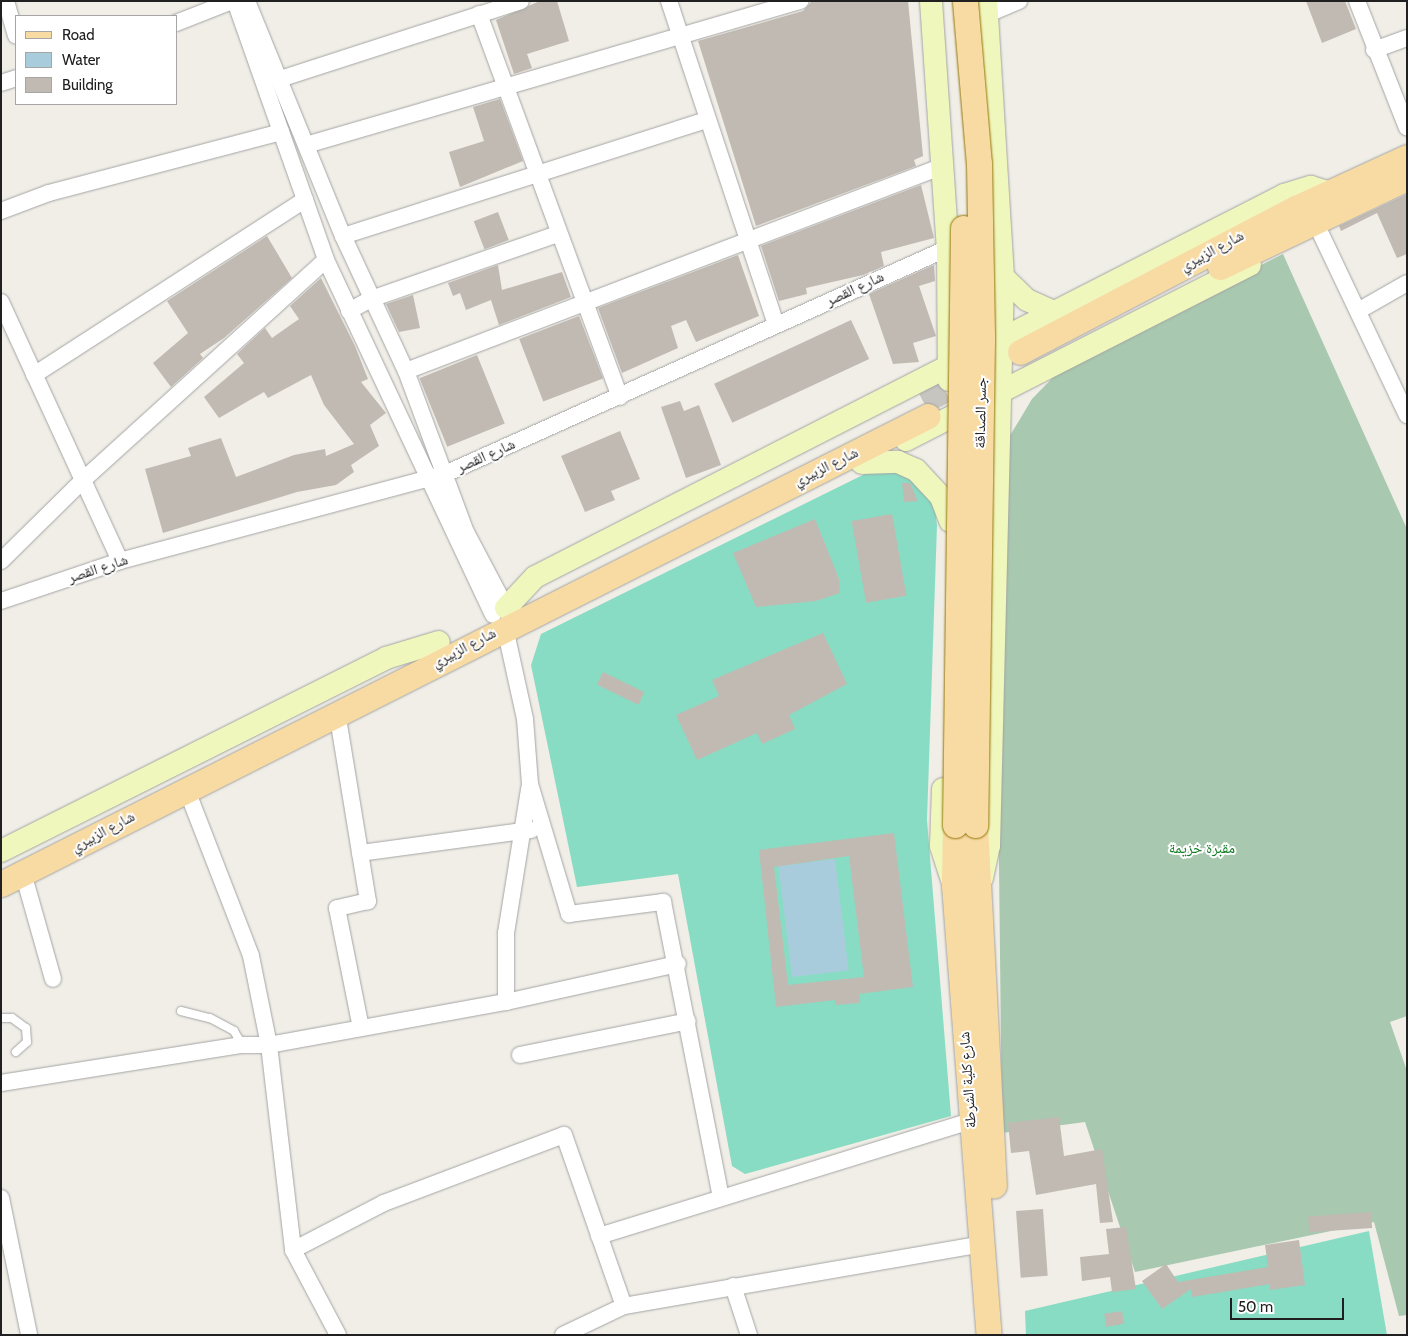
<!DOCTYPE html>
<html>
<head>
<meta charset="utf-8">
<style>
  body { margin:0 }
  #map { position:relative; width:1408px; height:1336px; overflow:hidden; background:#f0eee7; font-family:Cabin,"Noto Naskh Arabic",sans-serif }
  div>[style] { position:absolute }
  .cemetery>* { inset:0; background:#a8c8b0 }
  .pitch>* { inset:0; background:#88dcc3 }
  .water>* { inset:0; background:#a9ccdc; transform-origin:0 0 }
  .building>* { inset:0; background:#c1bab3; transform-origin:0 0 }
  .primary-tunnel>* { height:25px; margin-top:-12.5px; transform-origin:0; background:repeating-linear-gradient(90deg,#c6c5bf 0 25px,transparent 0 37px) }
  .roads { filter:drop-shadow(0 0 1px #a4a4a4) drop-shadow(0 0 1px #a4a4a4) }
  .service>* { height:8px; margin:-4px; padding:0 4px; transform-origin:4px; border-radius:4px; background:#fff }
  .minor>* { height:16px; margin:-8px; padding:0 8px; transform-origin:8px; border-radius:8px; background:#fff }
  .secondary>* { height:22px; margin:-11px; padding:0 11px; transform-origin:11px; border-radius:11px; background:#eff7bd }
  .primary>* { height:25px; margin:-12.5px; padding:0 12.5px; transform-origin:12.5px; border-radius:12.5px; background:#f8dba3 }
  .bridges { filter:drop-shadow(0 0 1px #967306) drop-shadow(0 0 1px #967306) }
  .primary-bridge>* { height:25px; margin:-12.5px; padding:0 12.5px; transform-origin:12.5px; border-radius:12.5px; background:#f8dba3 }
  span { translate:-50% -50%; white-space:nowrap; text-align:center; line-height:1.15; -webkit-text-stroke:4px #fff; paint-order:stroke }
  .street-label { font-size:15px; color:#202020 }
  .park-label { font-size:15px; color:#107b23 }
  .frame { position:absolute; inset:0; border:2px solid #202020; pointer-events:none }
  .legend { position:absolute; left:15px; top:15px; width:162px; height:90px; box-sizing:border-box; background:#fff; border:1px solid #a6a6a6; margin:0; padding:6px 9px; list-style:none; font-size:15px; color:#202020 }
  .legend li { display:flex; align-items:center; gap:10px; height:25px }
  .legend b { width:25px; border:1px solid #a6a6a6 }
  .scale { position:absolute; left:1230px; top:1298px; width:114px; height:22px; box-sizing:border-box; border:2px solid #202020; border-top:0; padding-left:6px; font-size:15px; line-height:18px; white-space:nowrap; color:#202020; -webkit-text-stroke:4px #fff; paint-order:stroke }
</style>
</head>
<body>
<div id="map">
  <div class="cemetery">
    <div style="clip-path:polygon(1283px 254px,1407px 529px,1407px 1016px,1390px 1022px,1407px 1071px,1407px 1315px,1399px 1316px,1374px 1222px,1135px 1272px,1085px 1122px,1002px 1133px,997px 683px,1008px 439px,1032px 399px,1066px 364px)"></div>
  </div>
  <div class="pitch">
    <div style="clip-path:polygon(881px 466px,903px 469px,933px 496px,937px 525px,927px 820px,951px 1116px,745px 1174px,732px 1166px,678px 874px,577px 887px,531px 665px,541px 634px)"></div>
    <div style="clip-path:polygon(1369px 1231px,1387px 1335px,1026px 1335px,1025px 1311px)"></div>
  </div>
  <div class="water">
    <div style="left:835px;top:859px;width:112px;height:57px;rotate:83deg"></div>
  </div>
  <div class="building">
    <div style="clip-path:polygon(540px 1px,557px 1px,569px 41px,527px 54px,532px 68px,514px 74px,496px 20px)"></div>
    <div style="clip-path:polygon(812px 1px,908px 1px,923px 156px,914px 160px,916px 166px,756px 226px,698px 41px,803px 11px)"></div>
    <div style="clip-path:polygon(1306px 1px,1345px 1px,1356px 29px,1322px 43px)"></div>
    <div style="clip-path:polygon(500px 99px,523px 161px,460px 187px,449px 152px,484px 141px,473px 107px)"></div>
    <div style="clip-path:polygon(921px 185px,934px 238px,881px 252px,884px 266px,863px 275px,806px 288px,807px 294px,779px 301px,761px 246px)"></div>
    <div style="clip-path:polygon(1407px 194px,1407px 254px,1397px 258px,1377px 213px,1341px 231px,1339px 226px)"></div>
    <div style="left:498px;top:212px;width:30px;height:26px;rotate:69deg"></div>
    <div style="clip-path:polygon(267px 236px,292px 278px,224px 338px,200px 354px,203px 358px,171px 387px,153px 363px,188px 333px,167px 301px)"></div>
    <div style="clip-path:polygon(738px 255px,759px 316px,696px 342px,686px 320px,671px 326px,678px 348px,622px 373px,598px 308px)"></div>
    <div style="clip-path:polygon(498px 265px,502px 290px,562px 272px,571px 297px,499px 325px,491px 300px,466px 310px,460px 293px,453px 296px,448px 283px)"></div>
    <div style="clip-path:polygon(934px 265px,935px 281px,919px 286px,936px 336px,913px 343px,919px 362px,893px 364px,869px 294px)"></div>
    <div style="clip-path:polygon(321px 278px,355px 346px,368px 379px,361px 382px,386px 413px,370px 425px,379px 446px,351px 465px,354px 472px,336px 485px,297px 492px,163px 533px,145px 469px,191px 456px,188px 448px,221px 438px,236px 477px,294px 455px,325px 449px,326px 456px,354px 444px,324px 405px,311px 375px,268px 398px,264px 392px,219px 418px,204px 397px,244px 363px,237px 354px,265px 328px,272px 338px,299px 319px,290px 306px)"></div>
    <div style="clip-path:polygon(413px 295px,420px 328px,399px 332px,386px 304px)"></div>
    <div style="left:579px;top:316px;width:67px;height:64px;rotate:69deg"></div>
    <div style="left:851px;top:320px;width:43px;height:151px;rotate:65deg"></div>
    <div style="left:477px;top:355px;width:74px;height:62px;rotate:68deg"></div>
    <div style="clip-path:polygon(680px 401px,684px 411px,699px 405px,721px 465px,686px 478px,661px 407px)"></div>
    <div style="clip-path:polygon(620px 431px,640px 479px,611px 491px,615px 500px,585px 512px,561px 456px)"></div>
    <div style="clip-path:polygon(902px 483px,910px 483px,918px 501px,904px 502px)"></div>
    <div style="left:892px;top:514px;width:83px;height:41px;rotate:80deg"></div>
    <div style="clip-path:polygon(815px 519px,839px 579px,840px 593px,816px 601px,756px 607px,733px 553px)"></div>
    <div style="clip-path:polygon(823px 633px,847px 684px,789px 715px,795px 729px,762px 744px,757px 733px,697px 760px,676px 715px,719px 696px,712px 680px)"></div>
    <div style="left:603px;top:672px;width:46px;height:14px;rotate:26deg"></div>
    <div style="clip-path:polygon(evenodd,894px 833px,913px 987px,859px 994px,860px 1003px,835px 1005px,835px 1000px,776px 1007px,759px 850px,894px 833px,849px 856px,864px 977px,788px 985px,774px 867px,849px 856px)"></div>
    <div style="clip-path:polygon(1059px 1117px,1064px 1156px,1102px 1149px,1113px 1222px,1100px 1223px,1096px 1184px,1036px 1195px,1029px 1151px,1011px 1153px,1008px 1123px)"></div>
    <div style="left:1043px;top:1209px;width:67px;height:27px;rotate:86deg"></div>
    <div style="left:1371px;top:1212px;width:16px;height:63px;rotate:86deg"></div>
    <div style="clip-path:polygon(1126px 1227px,1136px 1289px,1112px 1292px,1110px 1277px,1082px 1281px,1080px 1257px,1109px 1254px,1106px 1229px)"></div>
    <div style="clip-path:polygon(1299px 1240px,1305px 1285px,1270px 1290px,1270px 1284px,1192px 1297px,1191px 1289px,1162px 1309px,1142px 1281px,1166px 1264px,1178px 1282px,1268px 1267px,1265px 1245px)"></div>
    <div style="left:1122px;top:1311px;width:13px;height:18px;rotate:81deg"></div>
  </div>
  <div class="primary-tunnel">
    <div style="left:923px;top:401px;width:58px;rotate:-26.6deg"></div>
  </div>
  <div class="roads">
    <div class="service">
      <div style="left:181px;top:1011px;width:30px;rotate:14deg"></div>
      <div style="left:210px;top:1018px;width:27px;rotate:28deg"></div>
      <div style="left:234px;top:1031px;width:16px;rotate:60deg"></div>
      <div style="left:1px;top:1018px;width:11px"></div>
      <div style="left:12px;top:1018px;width:17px;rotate:36deg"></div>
      <div style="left:26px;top:1028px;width:14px;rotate:86deg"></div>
      <div style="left:27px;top:1042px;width:15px;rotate:138deg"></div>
    </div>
    <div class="minor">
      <div style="left:6px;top:1px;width:36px;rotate:74deg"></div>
      <div style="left:235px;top:1px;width:275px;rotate:70.6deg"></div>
      <div style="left:326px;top:260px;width:392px;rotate:64.8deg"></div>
      <div style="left:247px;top:1px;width:254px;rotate:67.8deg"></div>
      <div style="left:343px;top:236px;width:149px;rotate:65deg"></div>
      <div style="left:406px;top:371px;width:172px;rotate:69.6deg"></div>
      <div style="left:466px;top:532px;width:86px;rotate:62.2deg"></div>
      <div style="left:669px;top:1px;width:341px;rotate:71.7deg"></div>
      <div style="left:1357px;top:1px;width:136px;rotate:68.5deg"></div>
      <div style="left:479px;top:14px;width:408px;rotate:69.8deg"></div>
      <div style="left:988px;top:14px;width:34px;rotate:-23deg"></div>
      <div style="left:176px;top:23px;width:60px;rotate:-21.4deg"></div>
      <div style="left:1374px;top:50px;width:35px;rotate:-20deg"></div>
      <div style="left:280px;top:79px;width:253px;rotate:-17.9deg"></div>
      <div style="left:1px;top:83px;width:16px;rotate:-18deg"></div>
      <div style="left:306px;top:145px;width:515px;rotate:-16.25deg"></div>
      <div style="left:1px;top:211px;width:51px;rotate:-20.6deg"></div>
      <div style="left:49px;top:193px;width:240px;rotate:-14.7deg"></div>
      <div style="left:1319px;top:230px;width:205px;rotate:64.6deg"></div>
      <div style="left:343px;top:236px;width:382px;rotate:-17.7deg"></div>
      <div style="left:1px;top:302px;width:285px;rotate:65.3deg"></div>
      <div style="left:349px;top:311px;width:25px;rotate:-29deg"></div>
      <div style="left:371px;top:299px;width:198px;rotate:-19.2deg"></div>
      <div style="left:1358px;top:311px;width:56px;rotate:-29.7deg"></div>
      <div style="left:406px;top:371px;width:575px;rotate:-20.89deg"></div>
      <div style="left:34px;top:375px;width:323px;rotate:-32.9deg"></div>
      <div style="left:1px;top:561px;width:114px;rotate:-44.6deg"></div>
      <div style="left:82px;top:481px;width:329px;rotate:-42.2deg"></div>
      <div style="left:1px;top:601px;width:126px;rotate:-18.6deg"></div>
      <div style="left:120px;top:561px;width:336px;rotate:-15deg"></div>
      <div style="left:445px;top:474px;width:551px;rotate:-24.19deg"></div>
      <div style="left:505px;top:628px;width:93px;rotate:77.6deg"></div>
      <div style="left:525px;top:719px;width:65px;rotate:85.6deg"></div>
      <div style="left:530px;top:784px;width:136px;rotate:73.3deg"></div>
      <div style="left:569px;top:914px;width:95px;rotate:-7.3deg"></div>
      <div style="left:663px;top:902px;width:301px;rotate:78.9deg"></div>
      <div style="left:337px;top:712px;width:192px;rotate:80.7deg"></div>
      <div style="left:368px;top:901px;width:32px;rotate:167deg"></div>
      <div style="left:337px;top:908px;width:122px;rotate:78.7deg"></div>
      <div style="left:186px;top:788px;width:180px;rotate:68.8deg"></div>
      <div style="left:251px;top:956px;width:91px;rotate:78.6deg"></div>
      <div style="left:269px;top:1045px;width:206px;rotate:83.3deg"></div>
      <div style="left:293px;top:1250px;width:96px;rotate:62.1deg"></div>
      <div style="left:360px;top:853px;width:173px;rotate:-7.7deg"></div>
      <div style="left:23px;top:873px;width:110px;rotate:74.2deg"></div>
      <div style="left:506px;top:1002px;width:69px;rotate:-90deg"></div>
      <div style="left:506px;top:933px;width:146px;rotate:-80.9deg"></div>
      <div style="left:520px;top:1055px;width:171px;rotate:-11.4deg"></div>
      <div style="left:1px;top:1083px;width:244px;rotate:-9deg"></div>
      <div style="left:242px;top:1045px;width:27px"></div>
      <div style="left:269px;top:1045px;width:241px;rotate:-10.3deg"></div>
      <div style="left:506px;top:1002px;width:176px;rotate:-12.5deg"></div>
      <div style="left:1px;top:1198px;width:140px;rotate:78.4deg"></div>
      <div style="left:599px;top:1236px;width:389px;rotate:-17.2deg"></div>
      <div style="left:293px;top:1250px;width:102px;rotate:-27.3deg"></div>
      <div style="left:384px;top:1203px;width:192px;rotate:-20.7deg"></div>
      <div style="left:564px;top:1135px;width:181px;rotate:70.7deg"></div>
      <div style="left:733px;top:1286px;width:52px;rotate:71.9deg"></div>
      <div style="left:563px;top:1335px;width:68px;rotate:-25.4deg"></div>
      <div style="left:624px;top:1306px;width:365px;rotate:-9.8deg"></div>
    </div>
    <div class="secondary">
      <div style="left:931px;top:1px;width:248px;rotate:86.1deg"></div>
      <div style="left:948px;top:248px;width:132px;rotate:89.6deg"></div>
      <div style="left:1003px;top:277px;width:33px;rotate:44deg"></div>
      <div style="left:1027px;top:300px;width:30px;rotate:24deg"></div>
      <div style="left:906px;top:440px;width:386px;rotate:-27deg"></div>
      <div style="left:862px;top:463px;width:36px;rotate:-2deg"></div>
      <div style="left:898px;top:462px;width:20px;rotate:24deg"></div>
      <div style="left:916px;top:470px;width:37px;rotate:47deg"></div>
      <div style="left:941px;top:497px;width:26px;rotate:69deg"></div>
      <div style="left:506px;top:608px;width:42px;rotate:-46.9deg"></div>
      <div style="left:535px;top:577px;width:841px;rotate:-27.02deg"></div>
      <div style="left:1284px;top:195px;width:28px;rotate:-17deg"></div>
      <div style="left:1311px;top:187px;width:17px;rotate:17deg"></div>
      <div style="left:943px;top:789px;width:57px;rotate:92deg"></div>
      <div style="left:941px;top:846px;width:40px;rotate:72deg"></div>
      <div style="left:1px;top:851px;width:431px;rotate:-26.6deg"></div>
      <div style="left:386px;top:658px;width:55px;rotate:-16.8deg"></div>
      <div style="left:982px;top:878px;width:33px;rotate:-78deg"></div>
      <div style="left:989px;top:846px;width:569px;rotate:-88.59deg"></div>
      <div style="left:1003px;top:277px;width:277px;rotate:-93.5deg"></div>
    </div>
    <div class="primary">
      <div style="left:1220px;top:267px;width:207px;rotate:-25.5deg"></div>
      <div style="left:1020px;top:352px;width:311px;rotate:-27.6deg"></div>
      <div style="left:1296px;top:208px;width:122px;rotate:-24.7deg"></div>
      <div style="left:955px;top:825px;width:60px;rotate:91deg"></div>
      <div style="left:954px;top:885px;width:451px;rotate:85.6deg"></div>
      <div style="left:975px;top:825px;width:361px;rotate:87deg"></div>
      <div style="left:1px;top:884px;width:1038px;rotate:-26.79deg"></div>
    </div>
  </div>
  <div class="bridges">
    <div class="primary-bridge">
      <div style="left:965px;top:1px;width:163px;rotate:85.1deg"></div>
      <div style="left:979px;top:163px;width:176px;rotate:89deg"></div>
      <div style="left:982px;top:339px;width:486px;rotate:90.8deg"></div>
      <div style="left:955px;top:825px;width:597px;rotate:-89.23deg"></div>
    </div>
  </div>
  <div class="street-label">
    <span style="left:1212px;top:251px;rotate:-28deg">شارع الزبيري</span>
    <span style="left:855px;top:289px;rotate:-25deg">شارع القصر</span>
    <span style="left:981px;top:413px;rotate:-89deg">جسر الصداقة</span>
    <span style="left:486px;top:456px;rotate:-24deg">شارع القصر</span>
    <span style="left:826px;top:467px;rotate:-26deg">شارع الزبيري</span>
    <span style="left:98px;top:569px;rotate:-18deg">شارع القصر</span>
    <span style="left:464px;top:648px;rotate:-27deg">شارع الزبيري</span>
    <span style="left:103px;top:832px;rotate:-28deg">شارع الزبيري</span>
    <span style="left:968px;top:1080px;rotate:-94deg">شارع كلية الشرطة</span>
  </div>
  <div class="park-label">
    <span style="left:1202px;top:849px">مقبرة خزيمة</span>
  </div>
  <div class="frame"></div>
  <ul class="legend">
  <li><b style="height:6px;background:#f8dba3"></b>Road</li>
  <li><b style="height:14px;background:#a9ccdc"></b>Water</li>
  <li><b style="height:14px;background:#c1bab3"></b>Building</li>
  </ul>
  <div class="scale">50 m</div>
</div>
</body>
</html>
